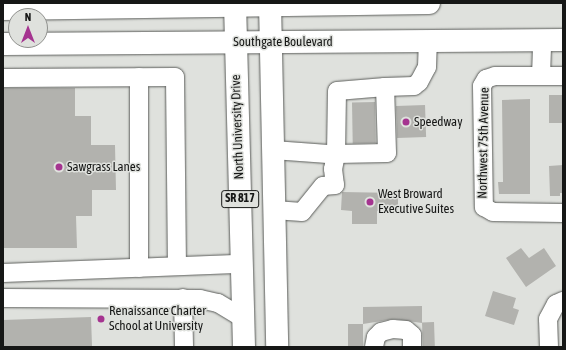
<!DOCTYPE html>
<html>
<head>
<meta charset="utf-8">
<style>
  body { margin:0 }
  #map { position:relative; width:566px; height:350px; overflow:hidden; background:#dfe1dd; font-family:"Asap Condensed",sans-serif }
  div>[style] { position:absolute }
  .building>* { inset:0; background:#b2b2ae; transform-origin:0 0 }
  .roads { filter:drop-shadow(0 0 1px #5b5d5a) drop-shadow(0 0 1px #5b5d5a) }
  .minor>* { height:18px; margin:-9px; padding:0 9px; transform-origin:9px; border-radius:9px; background:#fff }
  .major>* { height:22px; margin:-11px; padding:0 11px; transform-origin:11px; border-radius:11px; background:#fff }
  .dots>* { width:11px; height:11px; translate:-50% -50%; box-sizing:border-box; border:2px solid #dfe1dd; border-radius:50% }
  span { translate:-50% -50%; white-space:nowrap; text-align:center; line-height:1.15; -webkit-text-stroke:3px #dfe1dd; paint-order:stroke }
  .shield-label span { padding:1px 3px; background:#dfe1dd; border:1px solid; border-radius:3px; -webkit-text-stroke-width:0 }
  .shield-label { font-size:12px; color:#161716; font-weight:700 }
  .street-label { font-size:13px; color:#161716 }
  .poi-label { font-size:13px; color:#161716 }
  .left { translate:0 -50%; text-align:left }
  .frame { position:absolute; inset:0; border:4px solid #161716; pointer-events:none }
  .north { position:absolute; left:8px; top:8px; width:40px; height:40px; box-sizing:border-box; background:#dfe1dd; border:1px solid #8f908d; border-radius:50%; rotate:0deg; font-size:11px; font-weight:700; line-height:16px; text-align:center; color:#161716 }
  .north::after { content:''; display:block; margin:auto; width:14px; height:18px; background:#a53490; clip-path:polygon(50% 0,100% 100%,50% 72%,0 100%) }
</style>
</head>
<body>
<div id="map">
  <div class="building">
    <div style="clip-path:polygon(3px 88px,75px 88px,75px 116px,91px 116px,91px 145px,115px 145px,116px 190px,92px 190px,92px 216px,76px 216px,77px 248px,3px 248px)"></div>
    <div style="left:549px;top:95px;width:14px;height:28px"></div>
    <div style="clip-path:polygon(530px 99px,530px 194px,499px 194px,498px 182px,503px 182px,502px 100px)"></div>
    <div style="left:375px;top:102px;width:41px;height:23px;rotate:89deg"></div>
    <div style="left:425px;top:105px;width:32px;height:29px;rotate:88deg"></div>
    <div style="clip-path:polygon(563px 165px,563px 193px,560px 193px,560px 196px,550px 196px,549px 166px)"></div>
    <div style="clip-path:polygon(342px 192px,398px 193px,398px 211px,377px 211px,377px 224px,352px 224px,352px 211px,341px 210px)"></div>
    <div style="clip-path:polygon(521px 248px,529px 258px,544px 248px,556px 266px,526px 287px,506px 258px)"></div>
    <div style="clip-path:polygon(493px 291px,516px 298px,513px 308px,519px 310px,514px 325px,485px 316px)"></div>
    <div style="clip-path:polygon(422px 306px,422px 323px,394px 319px,363px 324px,363px 307px)"></div>
    <div style="left:91px;top:317px;width:30px;height:88px;rotate:88deg"></div>
    <div style="left:434px;top:322px;width:25px;height:12px;rotate:88deg"></div>
    <div style="left:348px;top:324px;width:15px;height:23px"></div>
  </div>
  <div class="roads">
    <div class="minor">
      <div style="left:541px;top:76px;width:36px;rotate:-88deg"></div>
      <div style="left:563px;top:76px;width:68px;rotate:180deg"></div>
      <div style="left:495px;top:76px;width:9px;rotate:162deg"></div>
      <div style="left:486px;top:79px;width:8px;rotate:120deg"></div>
      <div style="left:482px;top:86px;width:121px;rotate:89.1deg"></div>
      <div style="left:484px;top:207px;width:10px;rotate:29deg"></div>
      <div style="left:493px;top:212px;width:70px;rotate:0.8deg"></div>
      <div style="left:3px;top:78px;width:172px;rotate:-0.3deg"></div>
      <div style="left:175px;top:77px;width:189px;rotate:89.4deg"></div>
      <div style="left:385px;top:87px;width:29px;rotate:-2deg"></div>
      <div style="left:414px;top:86px;width:6px;rotate:-39deg"></div>
      <div style="left:419px;top:82px;width:17px;rotate:-62deg"></div>
      <div style="left:427px;top:67px;width:26px;rotate:-88deg"></div>
      <div style="left:273px;top:150px;width:55px;rotate:4.2deg"></div>
      <div style="left:328px;top:154px;width:8px"></div>
      <div style="left:336px;top:154px;width:51px;rotate:-1.1deg"></div>
      <div style="left:387px;top:153px;width:66px;rotate:-91.7deg"></div>
      <div style="left:385px;top:87px;width:48px;rotate:175.2deg"></div>
      <div style="left:337px;top:91px;width:63px;rotate:90.9deg"></div>
      <div style="left:336px;top:154px;width:15px;rotate:101deg"></div>
      <div style="left:333px;top:169px;width:16px;rotate:83deg"></div>
      <div style="left:335px;top:185px;width:12px;rotate:175deg"></div>
      <div style="left:323px;top:186px;width:33px;rotate:129deg"></div>
      <div style="left:302px;top:212px;width:28px;rotate:-176deg"></div>
      <div style="left:139px;top:268px;width:191px;rotate:-90deg"></div>
      <div style="left:3px;top:273px;width:239px;rotate:-2.2deg"></div>
      <div style="left:3px;top:298px;width:197px;rotate:0.3deg"></div>
      <div style="left:200px;top:299px;width:18px;rotate:13deg"></div>
      <div style="left:218px;top:303px;width:29px;rotate:31deg"></div>
      <div style="left:183px;top:298px;width:49px;rotate:88.8deg"></div>
      <div style="left:374px;top:347px;width:10px;rotate:-79deg"></div>
      <div style="left:376px;top:337px;width:7px;rotate:-45deg"></div>
      <div style="left:381px;top:332px;width:12px;rotate:-14deg"></div>
      <div style="left:393px;top:329px;width:13px;rotate:4deg"></div>
      <div style="left:406px;top:330px;width:8px;rotate:40deg"></div>
      <div style="left:412px;top:335px;width:12px;rotate:90deg"></div>
      <div style="left:549px;top:347px;width:28px;rotate:-92deg"></div>
      <div style="left:548px;top:319px;width:17px;rotate:-62deg"></div>
      <div style="left:556px;top:304px;width:8px;rotate:-23deg"></div>
    </div>
    <div class="major">
      <div style="left:235px;top:3px;width:344px;rotate:88.5deg"></div>
      <div style="left:270px;top:3px;width:344px;rotate:88.8deg"></div>
      <div style="left:3px;top:9px;width:426px;rotate:-0.8deg"></div>
      <div style="left:3px;top:44px;width:560px;rotate:-0.41deg"></div>
    </div>
  </div>
  <div class="dots">
    <div style="left:406px;top:122px;background:#a53490"></div>
    <div style="left:59px;top:167px;background:#a53490"></div>
    <div style="left:370px;top:202px;background:#a53490"></div>
    <div style="left:101px;top:319px;background:#a53490"></div>
  </div>
  <div class="shield-label">
    <span style="left:240px;top:199px">SR 817</span>
  </div>
  <div class="street-label">
    <span style="left:283px;top:42px">Southgate Boulevard</span>
    <span style="left:238px;top:127px;rotate:-92deg">North University Drive</span>
    <span style="left:484px;top:143px;rotate:-89deg">Northwest 75th Avenue</span>
  </div>
  <div class="poi-label">
    <span class="left" style="left:414px;top:122px">Speedway</span>
    <span class="left" style="left:67px;top:167px">Sawgrass Lanes</span>
    <span class="left" style="left:378px;top:202px">West Broward<br>Executive Suites</span>
    <span class="left" style="left:109px;top:319px">Renaissance Charter<br>School at University</span>
  </div>
  <div class="frame"></div>
  <div class="north">N</div>
</div>
</body>
</html>
